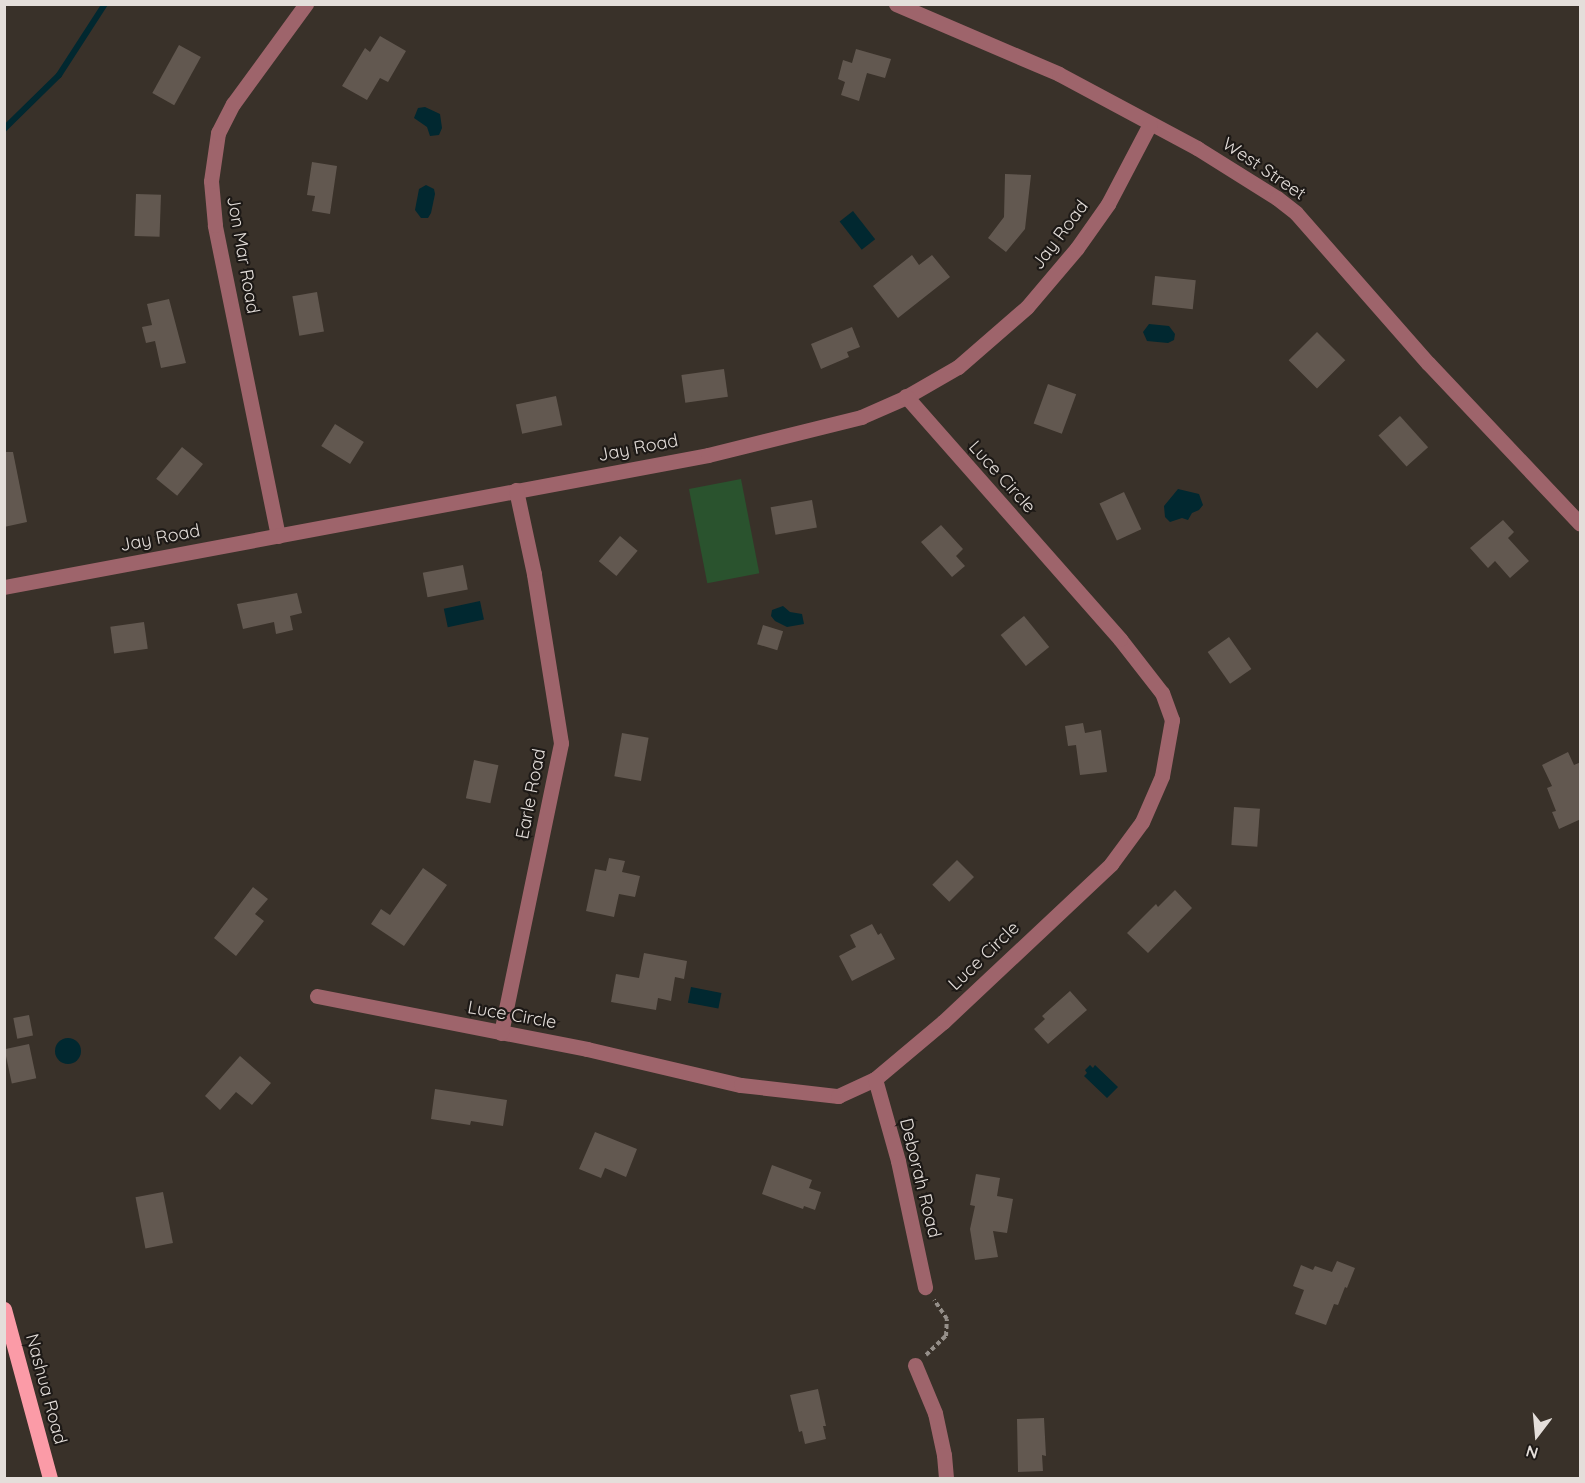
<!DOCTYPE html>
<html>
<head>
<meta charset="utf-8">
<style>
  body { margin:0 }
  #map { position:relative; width:1585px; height:1483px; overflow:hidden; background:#393129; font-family:Quicksand,sans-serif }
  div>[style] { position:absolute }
  .green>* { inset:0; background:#2a532e; transform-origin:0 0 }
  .water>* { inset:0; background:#012830; transform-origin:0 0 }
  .round { border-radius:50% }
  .stream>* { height:6px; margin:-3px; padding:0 3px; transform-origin:3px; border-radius:3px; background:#012830 }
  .building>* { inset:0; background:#625850; transform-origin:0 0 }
  .path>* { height:4px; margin-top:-2px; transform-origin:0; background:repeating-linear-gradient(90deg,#958f89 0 4.5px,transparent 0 7.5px) }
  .minor>* { height:15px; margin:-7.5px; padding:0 7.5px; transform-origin:7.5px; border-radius:7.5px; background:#9e646b }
  .major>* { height:15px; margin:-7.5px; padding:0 7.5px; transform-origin:7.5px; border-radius:7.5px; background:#fb9ba7 }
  span { translate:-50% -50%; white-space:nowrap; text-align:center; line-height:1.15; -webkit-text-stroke:4.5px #1d1916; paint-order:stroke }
  .street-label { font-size:18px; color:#e4deda }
  .frame { position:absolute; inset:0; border:6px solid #e4deda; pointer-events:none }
  .north { position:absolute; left:1507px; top:1405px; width:60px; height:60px; -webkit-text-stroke:4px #1d1916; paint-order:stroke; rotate:196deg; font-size:16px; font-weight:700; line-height:24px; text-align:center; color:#e4deda }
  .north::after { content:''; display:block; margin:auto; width:21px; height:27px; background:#e4deda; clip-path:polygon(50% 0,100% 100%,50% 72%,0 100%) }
</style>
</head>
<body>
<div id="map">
  <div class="green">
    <div style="left:741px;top:479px;width:96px;height:53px;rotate:79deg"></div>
  </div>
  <div class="water">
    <div style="clip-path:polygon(425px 107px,440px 114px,442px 128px,439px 135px,430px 136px,427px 127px,414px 118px,418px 108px)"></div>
    <div style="clip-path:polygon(426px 185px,434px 189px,435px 194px,431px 213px,428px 218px,421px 218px,415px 210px,419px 189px)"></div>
    <div style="left:853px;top:211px;width:36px;height:17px;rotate:52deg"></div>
    <div style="clip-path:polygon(1149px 324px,1169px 326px,1175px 334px,1174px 340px,1168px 343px,1147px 341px,1143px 332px)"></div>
    <div style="clip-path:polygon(1178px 489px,1199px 494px,1203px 505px,1199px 510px,1192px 513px,1188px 520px,1182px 518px,1170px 522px,1165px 517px,1164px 506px)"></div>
    <div style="left:480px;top:601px;width:19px;height:37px;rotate:78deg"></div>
    <div style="clip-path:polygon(783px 606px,790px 612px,802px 614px,804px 624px,787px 627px,775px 621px,771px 616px,772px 610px)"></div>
    <div style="left:691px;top:987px;width:31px;height:16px;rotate:11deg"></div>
    <div class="round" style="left:55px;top:1038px;width:26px;height:26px"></div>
    <div style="clip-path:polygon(1090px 1065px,1093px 1068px,1095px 1065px,1118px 1087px,1107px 1098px,1084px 1076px,1087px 1073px,1085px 1070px)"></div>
  </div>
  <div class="stream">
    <div style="left:4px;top:129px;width:77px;rotate:-44.5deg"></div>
    <div style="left:59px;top:75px;width:85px;rotate:-57.1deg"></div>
  </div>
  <div class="building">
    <div style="clip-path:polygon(380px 36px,406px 51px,388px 82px,380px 78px,367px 100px,342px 86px,365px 48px,370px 52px)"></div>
    <div style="left:179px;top:45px;width:25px;height:55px;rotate:29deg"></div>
    <div style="clip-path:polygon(856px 49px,891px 59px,885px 78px,867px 73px,859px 101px,841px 95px,845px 82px,838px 79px,843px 60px,852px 63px)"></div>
    <div style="clip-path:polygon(312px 162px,337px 166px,330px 214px,312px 211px,315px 196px,307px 195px)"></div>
    <div style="clip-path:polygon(1005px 174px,1031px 175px,1025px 229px,1006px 252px,988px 238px,1004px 217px)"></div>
    <div style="left:136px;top:194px;width:25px;height:42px;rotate:2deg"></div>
    <div style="clip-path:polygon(912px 255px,919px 265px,932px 255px,950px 277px,898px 318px,873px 286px)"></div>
    <div style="left:1155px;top:276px;width:41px;height:29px;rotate:6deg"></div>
    <div style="left:317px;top:292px;width:40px;height:25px;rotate:80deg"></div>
    <div style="clip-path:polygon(169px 299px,186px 363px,161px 368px,155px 341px,146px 343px,142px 327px,152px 325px,147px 304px)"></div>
    <div style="clip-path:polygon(852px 327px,860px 347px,847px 352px,849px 357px,821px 369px,811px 344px)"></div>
    <div style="left:1317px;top:332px;width:40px;height:40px;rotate:45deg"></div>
    <div style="left:724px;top:369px;width:28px;height:43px;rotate:82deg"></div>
    <div style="left:1048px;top:384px;width:30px;height:42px;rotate:20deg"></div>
    <div style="left:556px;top:396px;width:30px;height:41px;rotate:78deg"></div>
    <div style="left:1400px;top:416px;width:42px;height:29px;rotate:48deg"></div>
    <div style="left:335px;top:424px;width:34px;height:26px;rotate:32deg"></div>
    <div style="left:182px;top:447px;width:27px;height:41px;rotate:39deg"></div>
    <div style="clip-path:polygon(4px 452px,13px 452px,27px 522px,4px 527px)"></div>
    <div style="left:1124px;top:492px;width:41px;height:27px;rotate:65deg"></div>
    <div style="left:812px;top:500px;width:28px;height:42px;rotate:80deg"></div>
    <div style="clip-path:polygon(1503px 520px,1514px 532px,1508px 538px,1529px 561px,1510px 578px,1495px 561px,1488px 568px,1470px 548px)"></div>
    <div style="clip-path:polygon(941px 525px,963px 549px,956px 556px,965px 566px,952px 577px,921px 542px)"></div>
    <div style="left:620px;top:536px;width:23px;height:33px;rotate:40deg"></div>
    <div style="left:463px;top:565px;width:25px;height:41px;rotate:79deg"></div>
    <div style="clip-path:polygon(297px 593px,302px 613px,290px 616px,293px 630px,276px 634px,274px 622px,243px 629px,237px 604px)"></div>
    <div style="left:1024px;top:616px;width:40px;height:30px;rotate:51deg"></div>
    <div style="left:144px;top:622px;width:27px;height:34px;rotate:82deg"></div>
    <div style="left:763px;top:625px;width:21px;height:20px;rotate:17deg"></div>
    <div style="left:1229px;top:637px;width:39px;height:26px;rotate:55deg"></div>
    <div style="clip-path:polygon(1083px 723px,1085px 733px,1101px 730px,1107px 772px,1080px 775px,1076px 745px,1068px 746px,1065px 726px)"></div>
    <div style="left:622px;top:733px;width:27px;height:44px;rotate:10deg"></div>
    <div style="clip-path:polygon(1568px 752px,1574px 765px,1581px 762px,1581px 819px,1559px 829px,1552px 812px,1556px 811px,1547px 788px,1552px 786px,1542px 765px)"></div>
    <div style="left:474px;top:760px;width:25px;height:39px;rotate:12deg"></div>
    <div style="left:1234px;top:807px;width:26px;height:38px;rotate:4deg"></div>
    <div style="clip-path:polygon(609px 858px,625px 861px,622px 872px,640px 876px,635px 897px,619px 894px,614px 917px,586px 911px,595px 869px,606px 871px)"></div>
    <div style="left:957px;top:860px;width:24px;height:35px;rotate:45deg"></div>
    <div style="clip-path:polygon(423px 868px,447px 885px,404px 946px,371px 924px,381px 909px,390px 915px)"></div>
    <div style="clip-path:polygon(253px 887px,268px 899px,255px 914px,264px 921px,236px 956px,214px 938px)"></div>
    <div style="clip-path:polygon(1175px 890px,1192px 908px,1148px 953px,1127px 933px,1156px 904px,1158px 907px)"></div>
    <div style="clip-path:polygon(872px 924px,878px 935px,881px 933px,895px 959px,852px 981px,839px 956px,856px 947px,850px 935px)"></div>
    <div style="clip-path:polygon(644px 953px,687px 961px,684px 979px,675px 977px,671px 1001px,658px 998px,656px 1010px,611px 1002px,616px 974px,639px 978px)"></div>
    <div style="clip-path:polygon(1070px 991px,1087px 1010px,1048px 1044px,1034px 1029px,1045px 1019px,1042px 1016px)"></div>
    <div style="left:29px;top:1015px;width:21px;height:16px;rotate:79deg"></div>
    <div style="left:29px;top:1044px;width:35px;height:25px;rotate:78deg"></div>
    <div style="clip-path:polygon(240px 1056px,271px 1083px,252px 1105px,236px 1092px,220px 1110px,205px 1096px)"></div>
    <div style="clip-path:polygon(435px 1089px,507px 1100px,503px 1126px,471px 1121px,470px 1125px,431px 1119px)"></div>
    <div style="clip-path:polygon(595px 1132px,637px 1149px,626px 1177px,605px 1168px,601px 1178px,579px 1169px)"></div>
    <div style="clip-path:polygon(772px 1165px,812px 1180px,809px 1188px,821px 1192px,815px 1210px,804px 1206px,803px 1209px,762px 1194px)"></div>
    <div style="clip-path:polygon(976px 1174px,1000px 1178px,997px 1196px,1013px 1199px,1007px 1233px,993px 1231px,998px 1257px,975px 1260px,970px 1229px,975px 1206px,970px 1205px)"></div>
    <div style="left:163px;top:1192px;width:52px;height:28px;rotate:79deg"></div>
    <div style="clip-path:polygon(1337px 1261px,1355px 1268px,1347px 1288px,1345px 1287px,1338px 1305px,1334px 1304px,1326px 1325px,1295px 1314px,1304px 1290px,1293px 1286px,1301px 1265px,1313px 1270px,1315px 1266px,1332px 1272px)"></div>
    <div style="clip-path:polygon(818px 1389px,826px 1426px,823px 1426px,826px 1439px,805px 1444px,802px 1431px,799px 1432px,790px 1395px)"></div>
    <div style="clip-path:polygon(1044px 1418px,1046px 1456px,1042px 1455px,1043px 1471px,1018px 1472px,1017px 1419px)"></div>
  </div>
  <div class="path">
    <div style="left:926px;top:1355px;width:28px;rotate:-44deg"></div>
    <div style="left:946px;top:1336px;width:17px;rotate:-87deg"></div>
    <div style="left:947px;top:1319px;width:23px;rotate:-124deg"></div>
  </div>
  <div class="minor">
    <div style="left:896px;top:4px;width:177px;rotate:23.2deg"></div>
    <div style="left:1059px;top:74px;width:157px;rotate:28.2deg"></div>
    <div style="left:1197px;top:148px;width:94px;rotate:32deg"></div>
    <div style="left:1277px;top:198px;width:24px;rotate:38deg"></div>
    <div style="left:1296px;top:213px;width:200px;rotate:48.7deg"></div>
    <div style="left:1428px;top:363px;width:221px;rotate:46.6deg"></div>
    <div style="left:278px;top:536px;width:317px;rotate:-101.5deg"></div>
    <div style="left:215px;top:225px;width:44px;rotate:-95.2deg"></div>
    <div style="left:211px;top:181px;width:49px;rotate:-81.7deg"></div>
    <div style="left:218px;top:133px;width:33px;rotate:-63deg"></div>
    <div style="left:233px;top:104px;width:124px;rotate:-53.9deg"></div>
    <div style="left:4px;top:587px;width:716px;rotate:-10.62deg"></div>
    <div style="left:708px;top:455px;width:158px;rotate:-13.9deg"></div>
    <div style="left:861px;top:417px;width:47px;rotate:-23.8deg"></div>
    <div style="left:904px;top:398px;width:62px;rotate:-29.9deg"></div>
    <div style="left:958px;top:367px;width:91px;rotate:-41deg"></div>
    <div style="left:1027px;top:307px;width:77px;rotate:-49.7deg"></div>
    <div style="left:1077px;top:248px;width:54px;rotate:-54.8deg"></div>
    <div style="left:1108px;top:204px;width:90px;rotate:-62.3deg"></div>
    <div style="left:317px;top:996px;width:275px;rotate:11.1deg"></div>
    <div style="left:587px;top:1049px;width:158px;rotate:13.2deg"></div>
    <div style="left:741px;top:1085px;width:98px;rotate:6.5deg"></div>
    <div style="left:838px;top:1096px;width:41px;rotate:-24.7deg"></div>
    <div style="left:875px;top:1079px;width:89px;rotate:-40deg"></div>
    <div style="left:943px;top:1022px;width:231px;rotate:-43.2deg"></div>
    <div style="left:1111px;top:864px;width:52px;rotate:-53.6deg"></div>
    <div style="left:1142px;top:822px;width:50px;rotate:-66.5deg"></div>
    <div style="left:1162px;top:776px;width:57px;rotate:-79.9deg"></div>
    <div style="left:1172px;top:720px;width:29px;rotate:-110deg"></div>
    <div style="left:1162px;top:693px;width:68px;rotate:-127.9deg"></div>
    <div style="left:1120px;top:639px;width:324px;rotate:-131.4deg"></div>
    <div style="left:501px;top:1033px;width:296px;rotate:-78.3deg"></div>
    <div style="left:561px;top:743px;width:171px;rotate:-99.1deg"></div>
    <div style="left:534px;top:574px;width:86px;rotate:-102.1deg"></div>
    <div style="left:875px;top:1079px;width:85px;rotate:74.3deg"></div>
    <div style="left:898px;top:1161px;width:129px;rotate:77.9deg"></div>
    <div style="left:915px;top:1365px;width:52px;rotate:67.4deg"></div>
    <div style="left:935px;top:1413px;width:43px;rotate:77.9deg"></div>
    <div style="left:944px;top:1455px;width:23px;rotate:85deg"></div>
  </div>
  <div class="major">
    <div style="left:4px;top:1309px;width:175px;rotate:74.8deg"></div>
  </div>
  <div class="street-label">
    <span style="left:1264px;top:169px;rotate:34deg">West Street</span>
    <span style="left:1060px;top:235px;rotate:-53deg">Jay Road</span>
    <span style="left:243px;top:255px;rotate:80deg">Jon Mar Road</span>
    <span style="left:638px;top:448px;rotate:-11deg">Jay Road</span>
    <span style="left:1002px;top:477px;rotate:48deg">Luce Circle</span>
    <span style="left:160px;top:538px;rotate:-11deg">Jay Road</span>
    <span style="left:531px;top:794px;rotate:-79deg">Earle Road</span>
    <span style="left:984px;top:956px;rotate:-44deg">Luce Circle</span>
    <span style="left:512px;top:1015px;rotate:10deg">Luce Circle</span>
    <span style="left:920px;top:1178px;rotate:76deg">Deborah Road</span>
    <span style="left:46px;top:1389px;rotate:75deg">Nashua Road</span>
  </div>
  <div class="frame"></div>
  <div class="north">N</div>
</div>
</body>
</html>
